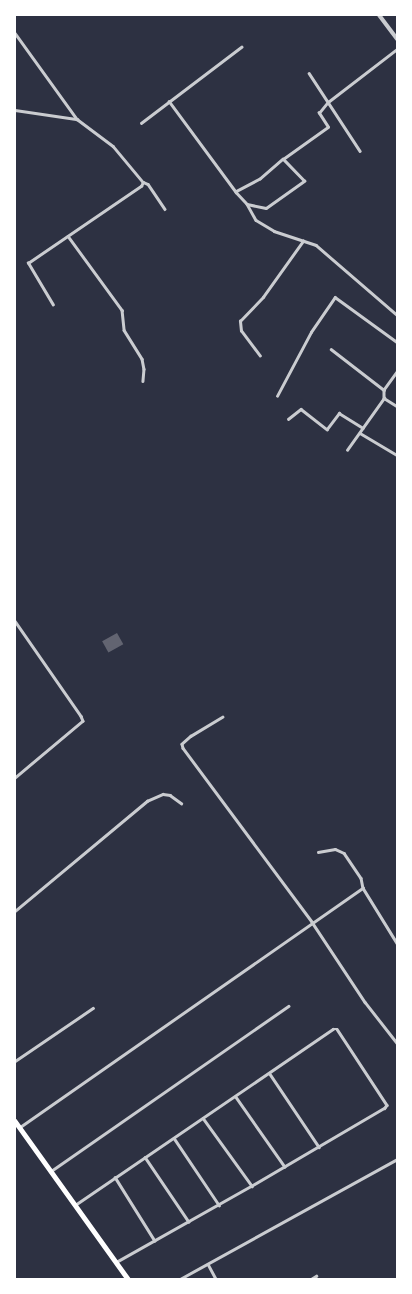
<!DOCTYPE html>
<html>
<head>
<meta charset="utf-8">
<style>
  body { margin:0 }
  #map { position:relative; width:412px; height:1294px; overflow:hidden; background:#2d3142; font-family:"Varela Round",sans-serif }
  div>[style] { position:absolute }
  .building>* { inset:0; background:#626471; transform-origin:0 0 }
  .minor>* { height:2.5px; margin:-1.25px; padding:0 1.25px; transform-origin:1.25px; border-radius:1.25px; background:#caccd0 }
  .tertiary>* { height:4px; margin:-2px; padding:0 2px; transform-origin:2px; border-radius:2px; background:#caccd0 }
  .primary>* { height:4.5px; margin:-2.25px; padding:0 2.25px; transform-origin:2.25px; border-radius:2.25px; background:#fff }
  span { translate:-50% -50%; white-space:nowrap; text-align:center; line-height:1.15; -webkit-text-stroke:4.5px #fff; paint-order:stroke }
  .frame { position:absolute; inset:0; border:16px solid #fff; pointer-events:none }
</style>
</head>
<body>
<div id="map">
  <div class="building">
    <div style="left:117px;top:633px;width:13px;height:17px;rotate:61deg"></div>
  </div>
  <div class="minor">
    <div style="left:15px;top:33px;width:106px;rotate:54.2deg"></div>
    <div style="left:77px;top:119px;width:45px;rotate:36.9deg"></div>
    <div style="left:113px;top:146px;width:47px;rotate:50.2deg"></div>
    <div style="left:143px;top:182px;width:5px;rotate:22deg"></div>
    <div style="left:148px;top:184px;width:30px;rotate:56deg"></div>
    <div style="left:309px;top:73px;width:93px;rotate:56.8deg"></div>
    <div style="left:169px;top:101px;width:113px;rotate:53.6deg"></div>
    <div style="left:15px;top:110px;width:63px;rotate:8.3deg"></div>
    <div style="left:141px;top:123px;width:126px;rotate:-37.2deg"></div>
    <div style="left:283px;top:159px;width:30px;rotate:139deg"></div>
    <div style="left:260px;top:179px;width:27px;rotate:152deg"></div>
    <div style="left:236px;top:192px;width:16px;rotate:47deg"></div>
    <div style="left:247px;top:204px;width:19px;rotate:12deg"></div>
    <div style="left:266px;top:208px;width:47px;rotate:-35.4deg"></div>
    <div style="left:304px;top:181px;width:30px;rotate:-134deg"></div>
    <div style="left:283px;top:159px;width:55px;rotate:-35.4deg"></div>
    <div style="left:328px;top:127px;width:17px;rotate:-123deg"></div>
    <div style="left:319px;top:113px;width:14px;rotate:-51deg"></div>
    <div style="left:328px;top:102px;width:87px;rotate:-37.5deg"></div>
    <div style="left:247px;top:204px;width:18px;rotate:61deg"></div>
    <div style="left:256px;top:220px;width:21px;rotate:31deg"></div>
    <div style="left:274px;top:231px;width:44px;rotate:18.4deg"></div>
    <div style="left:316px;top:245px;width:107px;rotate:40.8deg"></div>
    <div style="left:68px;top:236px;width:92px;rotate:53.9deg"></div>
    <div style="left:122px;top:310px;width:20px;rotate:84deg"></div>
    <div style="left:124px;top:330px;width:34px;rotate:58deg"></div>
    <div style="left:142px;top:359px;width:10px;rotate:79deg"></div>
    <div style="left:144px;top:369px;width:12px;rotate:95deg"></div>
    <div style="left:53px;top:305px;width:49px;rotate:-120.8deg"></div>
    <div style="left:28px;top:263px;width:137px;rotate:-34.3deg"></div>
    <div style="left:141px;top:186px;width:4px;rotate:-63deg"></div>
    <div style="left:331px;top:349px;width:67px;rotate:37.7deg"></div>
    <div style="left:260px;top:356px;width:31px;rotate:-127deg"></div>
    <div style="left:241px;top:331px;width:10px;rotate:-96deg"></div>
    <div style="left:240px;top:321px;width:33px;rotate:-46deg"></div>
    <div style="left:263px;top:297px;width:69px;rotate:-54.5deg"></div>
    <div style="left:397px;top:372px;width:22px;rotate:126deg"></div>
    <div style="left:384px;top:390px;width:8px;rotate:90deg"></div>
    <div style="left:384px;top:398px;width:15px;rotate:32deg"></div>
    <div style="left:277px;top:396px;width:72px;rotate:-62deg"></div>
    <div style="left:311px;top:332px;width:42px;rotate:-55.6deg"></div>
    <div style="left:335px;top:297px;width:77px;rotate:36deg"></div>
    <div style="left:288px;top:419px;width:16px;rotate:-38deg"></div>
    <div style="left:301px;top:409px;width:33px;rotate:38deg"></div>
    <div style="left:327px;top:429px;width:20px;rotate:-53deg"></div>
    <div style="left:339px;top:413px;width:28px;rotate:32deg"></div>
    <div style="left:360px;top:433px;width:43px;rotate:30.7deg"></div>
    <div style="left:347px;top:450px;width:64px;rotate:-54.6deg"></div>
    <div style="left:15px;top:621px;width:116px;rotate:55.2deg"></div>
    <div style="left:81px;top:716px;width:5px;rotate:68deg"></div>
    <div style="left:83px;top:721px;width:89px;rotate:140deg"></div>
    <div style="left:223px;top:717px;width:37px;rotate:149deg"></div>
    <div style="left:191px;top:736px;width:12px;rotate:138deg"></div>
    <div style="left:182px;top:744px;width:4px;rotate:76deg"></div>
    <div style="left:183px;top:748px;width:217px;rotate:53.4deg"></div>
    <div style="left:312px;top:922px;width:96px;rotate:56.5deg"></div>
    <div style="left:365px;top:1002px;width:52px;rotate:52deg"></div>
    <div style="left:318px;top:852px;width:17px;rotate:-10deg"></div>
    <div style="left:335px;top:849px;width:10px;rotate:24deg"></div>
    <div style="left:344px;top:853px;width:30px;rotate:56deg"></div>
    <div style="left:361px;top:878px;width:10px;rotate:79deg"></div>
    <div style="left:363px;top:888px;width:65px;rotate:58.3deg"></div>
    <div style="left:15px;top:911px;width:172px;rotate:-39.8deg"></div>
    <div style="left:147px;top:801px;width:17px;rotate:-24deg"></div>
    <div style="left:163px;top:794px;width:7px;rotate:8deg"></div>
    <div style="left:170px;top:795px;width:14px;rotate:36deg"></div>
    <div style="left:15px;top:1061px;width:94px;rotate:-34.2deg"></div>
    <div style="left:270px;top:1074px;width:88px;rotate:56.1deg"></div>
    <div style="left:236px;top:1097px;width:85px;rotate:55deg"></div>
    <div style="left:203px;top:1118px;width:84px;rotate:54.2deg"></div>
    <div style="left:20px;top:1127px;width:418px;rotate:-34.9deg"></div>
    <div style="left:174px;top:1138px;width:81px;rotate:56.1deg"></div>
    <div style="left:145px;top:1157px;width:78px;rotate:55.9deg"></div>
    <div style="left:51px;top:1171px;width:289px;rotate:-34.8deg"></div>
    <div style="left:115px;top:1177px;width:75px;rotate:58deg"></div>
    <div style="left:75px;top:1205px;width:312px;rotate:-34.3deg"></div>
    <div style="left:333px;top:1029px;width:4px"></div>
    <div style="left:337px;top:1029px;width:91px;rotate:56.7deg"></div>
    <div style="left:387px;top:1105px;width:4px;rotate:124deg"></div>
    <div style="left:385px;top:1108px;width:154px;rotate:149.6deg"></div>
    <div style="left:252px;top:1186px;width:155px;rotate:150.6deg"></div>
    <div style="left:208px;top:1264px;width:17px;rotate:62deg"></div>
    <div style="left:180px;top:1279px;width:248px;rotate:-28.9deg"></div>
    <div style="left:311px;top:1279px;width:6px;rotate:-31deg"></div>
  </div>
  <div class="tertiary">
    <div style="left:379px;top:15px;width:30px;rotate:53deg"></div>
  </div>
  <div class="primary">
    <div style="left:15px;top:1121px;width:194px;rotate:54.4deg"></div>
  </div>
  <div class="frame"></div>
</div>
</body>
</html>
